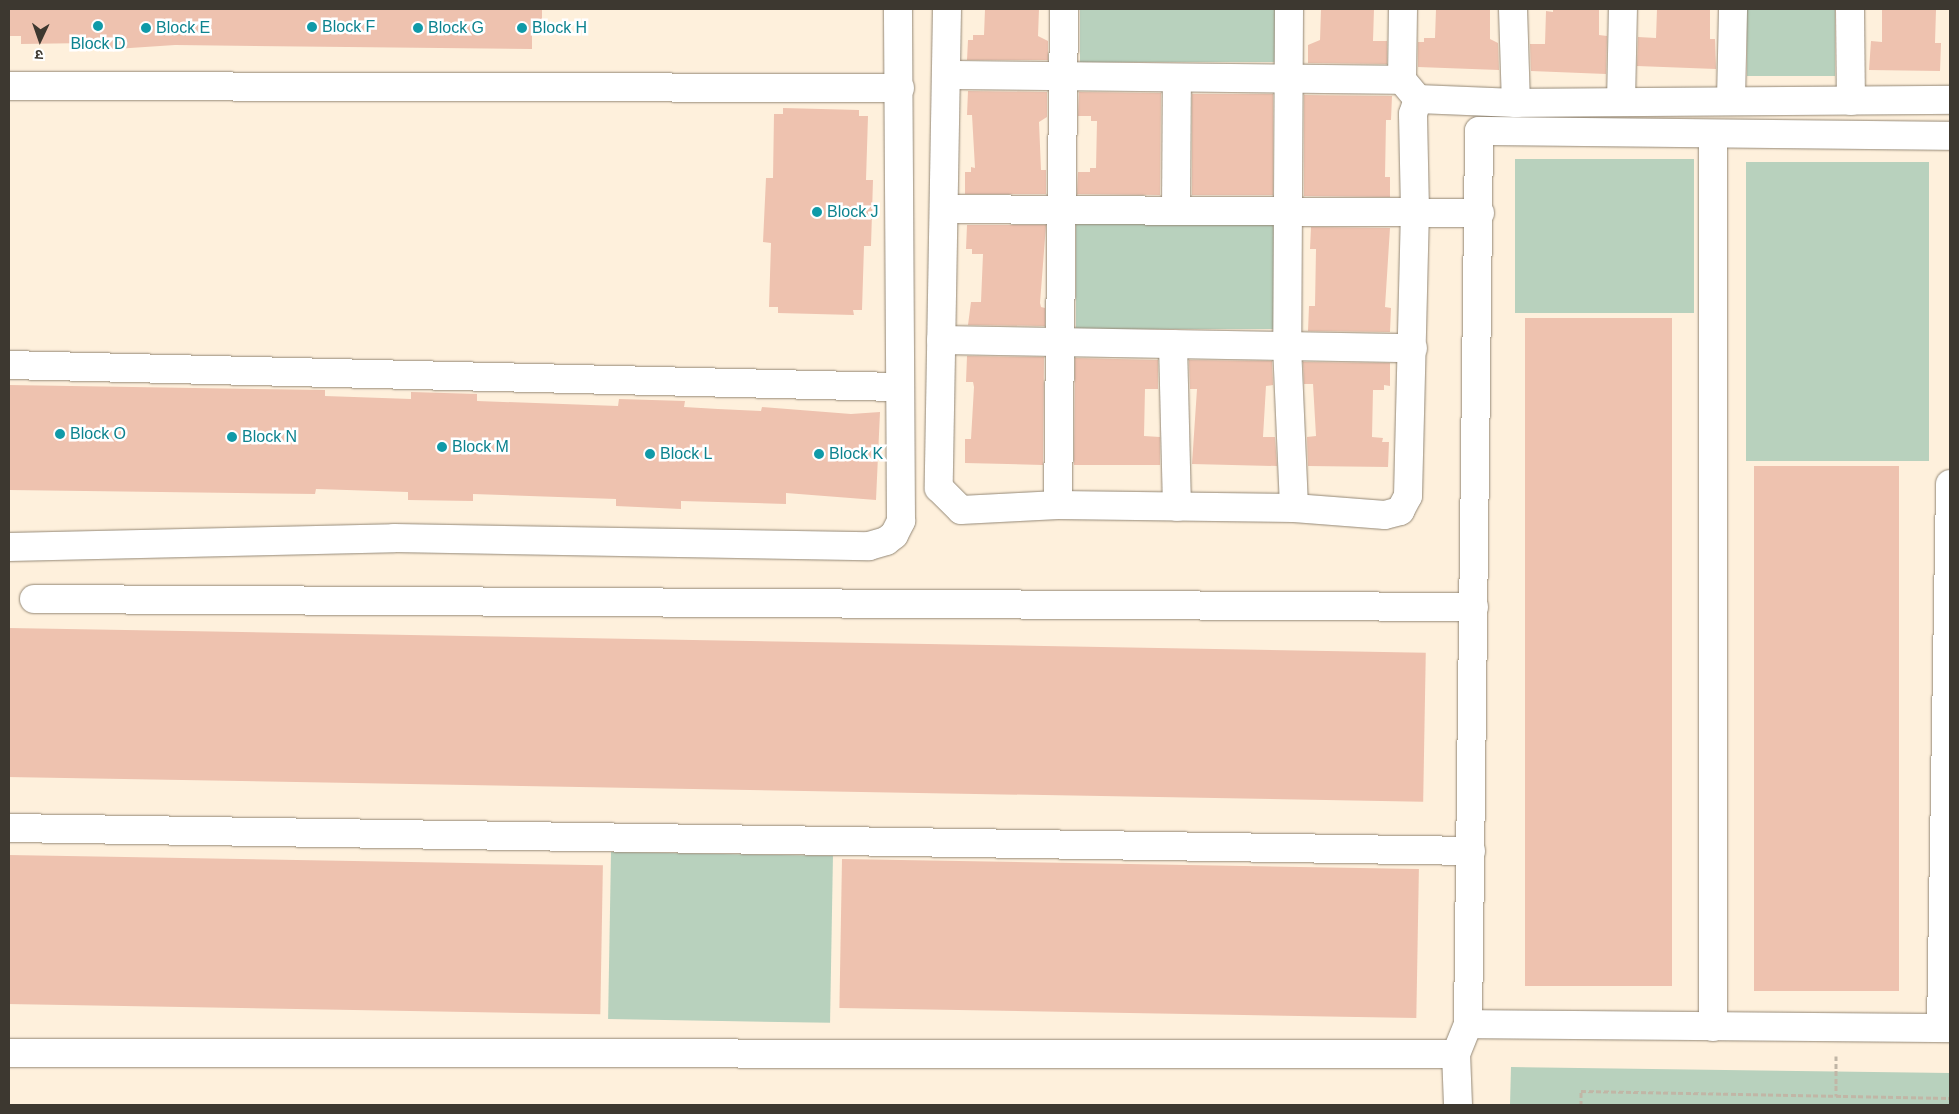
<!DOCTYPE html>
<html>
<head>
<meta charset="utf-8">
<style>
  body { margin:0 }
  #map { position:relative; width:1959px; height:1114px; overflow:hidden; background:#fef0dc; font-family:Helvetica,"Noto Sans Devanagari",sans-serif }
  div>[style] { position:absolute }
  .green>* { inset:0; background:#b8d1bd; transform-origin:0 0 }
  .building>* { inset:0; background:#eec2af; transform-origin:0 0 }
  .path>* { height:3px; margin-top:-1.5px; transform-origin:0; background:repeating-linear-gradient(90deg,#c1b6a6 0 5px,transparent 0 7.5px) }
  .roads { filter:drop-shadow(0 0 1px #948876) drop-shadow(0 0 1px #948876) }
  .minor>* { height:28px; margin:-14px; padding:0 14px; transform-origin:14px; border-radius:14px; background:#fff }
  .dots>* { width:14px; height:14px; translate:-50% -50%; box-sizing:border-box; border:2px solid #fff; border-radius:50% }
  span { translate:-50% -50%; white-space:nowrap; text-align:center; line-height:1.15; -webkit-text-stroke:5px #fff; paint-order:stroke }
  .culture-label { font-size:16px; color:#0d838f }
  .left { translate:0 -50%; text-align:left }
  .frame { position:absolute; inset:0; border:10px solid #3d3830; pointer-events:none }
  .north { position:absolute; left:15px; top:15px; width:50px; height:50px; -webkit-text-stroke:4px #fff; paint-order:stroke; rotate:183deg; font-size:14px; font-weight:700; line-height:20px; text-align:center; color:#3d3830 }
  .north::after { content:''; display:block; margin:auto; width:18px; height:22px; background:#3d3830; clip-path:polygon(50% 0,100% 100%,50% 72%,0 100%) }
</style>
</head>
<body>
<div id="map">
  <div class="green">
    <div style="left:1080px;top:9px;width:197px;height:53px"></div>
    <div style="left:1747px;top:9px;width:88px;height:67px"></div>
    <div style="left:1515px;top:159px;width:179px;height:154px"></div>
    <div style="left:1746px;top:162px;width:183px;height:299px"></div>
    <div style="left:1076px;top:224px;width:198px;height:105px"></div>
    <div style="left:611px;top:852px;width:222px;height:167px;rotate:1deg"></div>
    <div style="clip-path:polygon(1511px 1067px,1950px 1073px,1950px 1105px,1510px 1105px)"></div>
  </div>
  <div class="building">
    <div style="clip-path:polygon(9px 9px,542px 9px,542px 34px,532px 33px,532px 49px,175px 45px,115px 49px,96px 48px,88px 43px,21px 44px,21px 36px,9px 36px)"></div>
    <div style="clip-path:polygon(985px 9px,1039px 9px,1038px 36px,1048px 41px,1048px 60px,967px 60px,968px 40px,973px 40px,973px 35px,984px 35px)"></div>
    <div style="clip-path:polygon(1321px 9px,1374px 9px,1373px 41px,1387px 41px,1387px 64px,1308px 63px,1308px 45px,1320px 40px)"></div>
    <div style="clip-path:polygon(1436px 9px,1490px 9px,1490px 39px,1498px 43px,1499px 70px,1418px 67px,1418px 42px,1424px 42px,1424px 38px,1435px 38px)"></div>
    <div style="clip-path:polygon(1553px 9px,1599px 9px,1599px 35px,1607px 36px,1606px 74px,1531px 71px,1530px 44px,1545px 44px,1546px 11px,1553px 12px)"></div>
    <div style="clip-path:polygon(1657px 9px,1710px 9px,1710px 39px,1715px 39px,1716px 69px,1637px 66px,1638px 37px,1656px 38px)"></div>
    <div style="clip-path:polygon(1882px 9px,1936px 10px,1935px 43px,1941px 43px,1940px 71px,1869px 70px,1871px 41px,1882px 42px)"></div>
    <div style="clip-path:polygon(968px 91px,1047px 92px,1047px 117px,1039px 122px,1041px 170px,1046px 170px,1046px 194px,965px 194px,965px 172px,971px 172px,971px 167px,975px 168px,972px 115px,967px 115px)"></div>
    <div style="clip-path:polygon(1079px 92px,1161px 93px,1160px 195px,1077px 194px,1078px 172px,1090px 172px,1090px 168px,1096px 168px,1097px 121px,1091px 121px,1091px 116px,1078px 116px)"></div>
    <div style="left:1192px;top:94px;width:81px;height:101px"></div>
    <div style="clip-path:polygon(1304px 95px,1392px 96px,1391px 120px,1386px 120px,1385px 177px,1390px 177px,1390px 197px,1304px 196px)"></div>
    <div style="clip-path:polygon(783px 108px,859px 110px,859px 116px,868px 116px,866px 180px,873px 180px,871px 246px,864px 246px,862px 310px,853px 310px,854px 315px,778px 313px,778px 307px,769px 307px,771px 243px,763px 242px,766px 178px,773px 178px,774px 114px,783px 114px)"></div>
    <div style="clip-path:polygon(967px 225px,1046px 225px,1040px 303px,1041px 307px,1045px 308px,1045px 326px,968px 325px,971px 302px,981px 302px,983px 254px,972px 254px,972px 249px,966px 249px)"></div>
    <div style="clip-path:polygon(1311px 227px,1390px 228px,1385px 307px,1391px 308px,1390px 332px,1308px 331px,1309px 306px,1315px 306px,1316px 249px,1310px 249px)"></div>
    <div style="left:1525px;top:318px;width:147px;height:668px"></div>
    <div style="clip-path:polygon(967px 356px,1044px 357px,1043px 465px,965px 463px,965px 439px,971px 439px,974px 387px,973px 382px,966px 382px)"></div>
    <div style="clip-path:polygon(1075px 358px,1158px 360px,1158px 389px,1145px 389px,1144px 436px,1160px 437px,1160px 465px,1074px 465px)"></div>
    <div style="clip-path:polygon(1189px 360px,1272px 361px,1273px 385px,1266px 386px,1263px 437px,1275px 437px,1277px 466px,1192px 464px,1197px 389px,1190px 389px)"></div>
    <div style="clip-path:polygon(1303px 362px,1390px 363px,1390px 386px,1384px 385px,1384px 390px,1373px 390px,1372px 437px,1383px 438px,1382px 442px,1389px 442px,1388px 467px,1308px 466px,1307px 437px,1316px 436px,1313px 384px,1304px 384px)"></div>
    <div style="clip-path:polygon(9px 385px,325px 390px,325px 396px,411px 399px,411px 392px,477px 394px,477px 401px,618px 406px,619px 399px,685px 401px,684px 407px,718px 409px,761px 411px,762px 407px,851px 414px,880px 412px,876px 500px,786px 493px,786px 504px,681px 501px,681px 509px,616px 506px,616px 499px,473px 494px,473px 501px,408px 500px,408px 492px,316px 489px,315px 494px,9px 490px)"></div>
    <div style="left:1899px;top:466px;width:525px;height:145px;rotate:90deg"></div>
    <div style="left:9px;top:628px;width:1417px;height:149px;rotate:1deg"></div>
    <div style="left:9px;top:855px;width:594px;height:149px;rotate:1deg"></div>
    <div style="left:842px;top:859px;width:577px;height:149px;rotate:1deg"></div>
  </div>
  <div class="path">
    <div style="left:1836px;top:1056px;width:40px;rotate:90deg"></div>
    <div style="left:1581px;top:1105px;width:14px;rotate:-90deg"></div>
    <div style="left:1581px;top:1091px;width:369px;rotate:1.1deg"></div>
  </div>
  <div class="roads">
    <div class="minor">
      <div style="left:947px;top:9px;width:479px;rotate:91deg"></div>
      <div style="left:939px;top:488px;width:31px;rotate:45deg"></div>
      <div style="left:961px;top:510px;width:97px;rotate:-3deg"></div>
      <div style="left:1058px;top:505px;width:236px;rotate:0.7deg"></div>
      <div style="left:1294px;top:508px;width:91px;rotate:4.4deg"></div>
      <div style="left:1385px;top:515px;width:16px;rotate:-15deg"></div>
      <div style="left:1400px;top:511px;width:17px;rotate:-62deg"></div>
      <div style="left:1408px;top:496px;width:285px;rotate:-88.6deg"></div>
      <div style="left:1415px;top:211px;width:97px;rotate:-91.2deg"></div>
      <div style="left:1413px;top:114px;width:16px;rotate:-72deg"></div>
      <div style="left:1289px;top:9px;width:337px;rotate:90.3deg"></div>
      <div style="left:1287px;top:346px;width:162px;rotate:87.5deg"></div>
      <div style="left:1513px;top:9px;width:94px;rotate:88.2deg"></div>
      <div style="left:1850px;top:9px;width:92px;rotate:89.4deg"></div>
      <div style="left:946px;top:75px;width:456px;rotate:0.6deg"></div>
      <div style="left:1402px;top:80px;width:25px;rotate:50deg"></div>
      <div style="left:1402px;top:80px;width:71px;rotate:-89.2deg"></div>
      <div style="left:9px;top:86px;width:891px;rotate:0.13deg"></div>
      <div style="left:1418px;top:99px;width:98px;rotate:2.3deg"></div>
      <div style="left:1516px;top:103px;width:434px;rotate:-0.4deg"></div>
      <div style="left:1731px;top:99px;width:90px;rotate:-88.7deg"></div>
      <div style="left:1621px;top:102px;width:93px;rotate:-88.8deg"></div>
      <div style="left:944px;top:209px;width:536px;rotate:0.43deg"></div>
      <div style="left:1176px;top:210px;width:132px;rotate:-89.6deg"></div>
      <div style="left:941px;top:340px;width:472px;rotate:1deg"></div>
      <div style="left:1173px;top:344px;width:163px;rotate:88.6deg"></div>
      <div style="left:9px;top:365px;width:890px;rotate:1.42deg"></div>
      <div style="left:1058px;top:505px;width:496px;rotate:-89.3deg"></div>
      <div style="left:9px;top:547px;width:385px;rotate:-1.3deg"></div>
      <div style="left:394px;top:538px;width:475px;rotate:1deg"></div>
      <div style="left:869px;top:546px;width:18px;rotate:-16deg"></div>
      <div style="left:886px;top:541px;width:10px;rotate:-37deg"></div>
      <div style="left:894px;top:535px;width:16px;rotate:-63deg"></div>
      <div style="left:901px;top:521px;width:512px;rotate:-90.34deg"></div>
      <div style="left:34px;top:599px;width:1440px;rotate:0.32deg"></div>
      <div style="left:9px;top:828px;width:1462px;rotate:0.9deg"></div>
      <div style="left:1468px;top:1024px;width:482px;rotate:0.5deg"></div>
      <div style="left:1713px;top:1027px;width:892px;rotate:-90deg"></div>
      <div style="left:1941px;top:1028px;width:544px;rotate:-89.05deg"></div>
      <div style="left:9px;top:1053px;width:1447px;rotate:0.04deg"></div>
      <div style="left:1458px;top:1105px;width:51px;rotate:-92.2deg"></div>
      <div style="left:1456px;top:1054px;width:32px;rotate:-68deg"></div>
      <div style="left:1468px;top:1024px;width:893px;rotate:-89.29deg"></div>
      <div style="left:1479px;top:131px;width:471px;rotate:0.6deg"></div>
    </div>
  </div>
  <div class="dots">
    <div style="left:98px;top:26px;background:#0f9aa8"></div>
    <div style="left:312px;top:27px;background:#0f9aa8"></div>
    <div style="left:146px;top:28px;background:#0f9aa8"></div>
    <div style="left:418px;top:28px;background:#0f9aa8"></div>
    <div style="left:522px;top:28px;background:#0f9aa8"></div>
    <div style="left:817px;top:212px;background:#0f9aa8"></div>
    <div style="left:60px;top:434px;background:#0f9aa8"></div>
    <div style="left:232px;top:437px;background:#0f9aa8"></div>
    <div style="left:442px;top:447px;background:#0f9aa8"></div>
    <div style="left:650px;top:454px;background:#0f9aa8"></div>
    <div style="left:819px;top:454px;background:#0f9aa8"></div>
  </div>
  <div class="culture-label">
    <span class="left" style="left:322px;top:27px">Block F</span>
    <span class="left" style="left:156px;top:28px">Block E</span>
    <span class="left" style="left:428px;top:28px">Block G</span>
    <span class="left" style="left:532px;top:28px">Block H</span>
    <span style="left:98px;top:44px">Block D</span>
    <span class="left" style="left:827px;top:212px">Block J</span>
    <span class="left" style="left:70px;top:434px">Block O</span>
    <span class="left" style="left:242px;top:437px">Block N</span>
    <span class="left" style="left:452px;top:447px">Block M</span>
    <span class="left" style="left:660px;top:454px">Block L</span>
    <span class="left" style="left:829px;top:454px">Block K</span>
  </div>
  <div class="frame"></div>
  <div class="north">उ</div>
</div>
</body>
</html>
